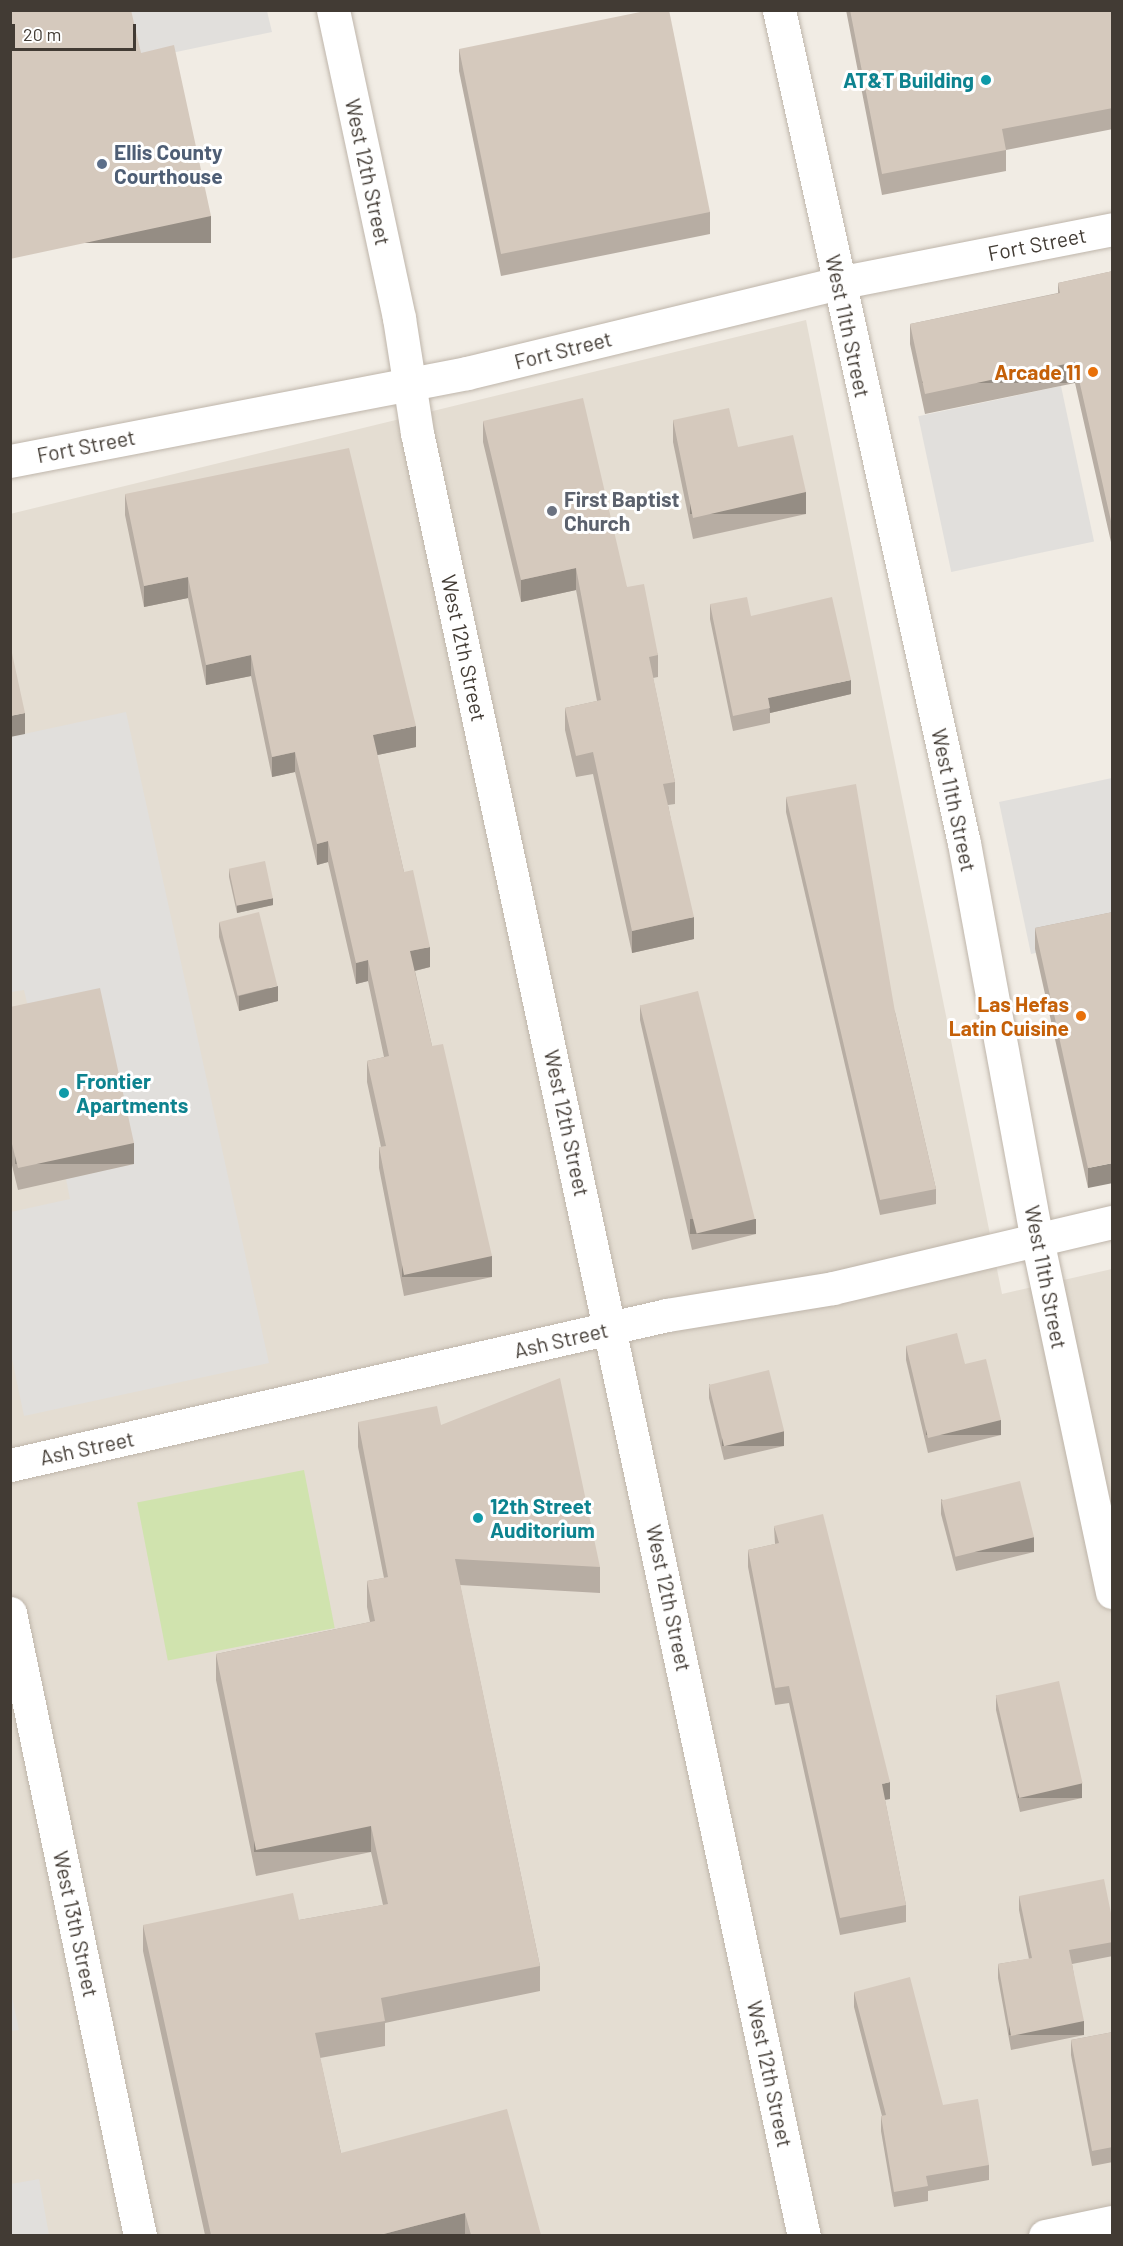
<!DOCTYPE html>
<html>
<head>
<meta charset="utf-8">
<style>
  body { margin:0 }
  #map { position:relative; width:1123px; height:2246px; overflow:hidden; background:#f1ece4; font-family:Barlow,sans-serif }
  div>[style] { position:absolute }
  .residential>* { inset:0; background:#e4ddd2 }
  .green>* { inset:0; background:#d0e3ae; transform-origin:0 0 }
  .parking>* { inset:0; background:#e1dfdc; transform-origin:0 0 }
  .roads { filter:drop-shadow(0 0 2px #beb5aa) drop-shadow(0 0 2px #beb5aa) }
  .minor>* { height:33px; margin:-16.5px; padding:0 16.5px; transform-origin:16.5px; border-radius:16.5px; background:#fff }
  .tertiary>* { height:33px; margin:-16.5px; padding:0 16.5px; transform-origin:16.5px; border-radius:16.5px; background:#fff }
  .wall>* { inset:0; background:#b7ada3 }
  .shaded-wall>* { inset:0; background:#958d84; transform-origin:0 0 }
  .building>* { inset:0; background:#d5c9bd; transform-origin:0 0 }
  .dots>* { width:16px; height:16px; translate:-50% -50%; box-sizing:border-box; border:3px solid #fff; border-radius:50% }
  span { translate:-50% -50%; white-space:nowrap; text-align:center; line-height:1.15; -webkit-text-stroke:6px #fff; paint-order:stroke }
  .culture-label { font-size:21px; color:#0d838f; font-weight:700 }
  .right { translate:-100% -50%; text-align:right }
  .left { translate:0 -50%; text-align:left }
  .service-label { font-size:21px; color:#4e5e75; font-weight:700 }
  .street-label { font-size:21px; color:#423b34 }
  .food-label { font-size:21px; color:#c56008; font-weight:700 }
  .worship-label { font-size:21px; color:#5b616d; font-weight:700 }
  .frame { position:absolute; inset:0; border:12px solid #423b34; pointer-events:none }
  .scale { position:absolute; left:12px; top:24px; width:124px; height:27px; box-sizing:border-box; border:3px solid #423b34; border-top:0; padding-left:8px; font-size:18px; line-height:21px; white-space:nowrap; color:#423b34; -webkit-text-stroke:4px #fff; paint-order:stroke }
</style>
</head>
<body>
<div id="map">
  <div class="residential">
    <div style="clip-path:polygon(806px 320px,1002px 1294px,1112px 1269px,1112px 2235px,11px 2235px,10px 514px)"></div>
  </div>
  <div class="green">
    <div style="left:304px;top:1470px;width:161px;height:170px;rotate:79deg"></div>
  </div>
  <div class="parking">
    <div style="clip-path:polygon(87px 11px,267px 11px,272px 32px,100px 68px)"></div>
    <div style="left:1061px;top:386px;width:159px;height:146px;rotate:78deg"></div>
    <div style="clip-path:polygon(126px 712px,269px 1363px,24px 1416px,11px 1354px,11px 1212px,70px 1199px,66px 1179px,134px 1164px,32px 1024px,24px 990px,11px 992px,10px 737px)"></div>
    <div style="clip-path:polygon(1112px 778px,1112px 937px,1031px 954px,999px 802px)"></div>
    <div style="clip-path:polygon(10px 1987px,19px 2030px,11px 2031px,10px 2031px)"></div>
    <div style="clip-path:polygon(39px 2179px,49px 2235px,11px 2235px,11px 2184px)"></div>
  </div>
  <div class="roads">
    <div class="minor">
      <div style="left:333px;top:10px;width:315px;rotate:77.9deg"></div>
      <div style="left:399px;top:318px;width:116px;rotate:81.1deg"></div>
      <div style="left:417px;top:433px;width:1844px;rotate:77.89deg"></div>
      <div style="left:779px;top:10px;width:853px;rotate:77.48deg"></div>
      <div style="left:964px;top:843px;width:403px;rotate:79.6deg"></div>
      <div style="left:1037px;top:1239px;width:361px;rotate:78deg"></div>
      <div style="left:10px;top:461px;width:465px;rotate:-10.9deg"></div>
      <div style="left:467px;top:373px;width:382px;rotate:-13.6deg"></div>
      <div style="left:838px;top:283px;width:279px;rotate:-11.1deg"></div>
      <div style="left:10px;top:1465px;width:674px;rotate:-12.86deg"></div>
      <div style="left:667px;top:1315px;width:168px;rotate:-9.2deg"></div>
      <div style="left:833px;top:1288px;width:287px;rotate:-13.3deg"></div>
      <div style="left:1045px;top:2236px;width:68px;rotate:-11.8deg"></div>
    </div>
    <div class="tertiary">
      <div style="left:10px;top:1613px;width:636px;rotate:78.21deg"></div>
    </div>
  </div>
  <div class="wall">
    <div style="clip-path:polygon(846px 10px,1113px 10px,1113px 129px,1006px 150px,1006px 171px,882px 195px)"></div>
    <div style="clip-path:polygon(459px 49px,710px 212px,710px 234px,501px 276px,459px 71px)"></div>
    <div style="clip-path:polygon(1113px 271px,1113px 551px,1075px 383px,925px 414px,910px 344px,910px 324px,1058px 293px,1058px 283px)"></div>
    <div style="clip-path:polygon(673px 420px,738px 447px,806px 514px,693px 539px,673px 442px)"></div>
    <div style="clip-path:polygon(483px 421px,627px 587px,658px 655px,658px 677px,653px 678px,675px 782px,675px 804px,668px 805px,694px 939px,632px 953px,593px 774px,576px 777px,565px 730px,565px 708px,597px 701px,576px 590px,521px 602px,483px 442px)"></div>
    <div style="clip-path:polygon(125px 494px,416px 747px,377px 755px,404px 872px,430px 967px,415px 971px,432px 1046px,492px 1277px,404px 1296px,379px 1168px,379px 1147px,381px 1147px,367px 1082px,367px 1061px,384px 1057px,368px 981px,356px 984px,328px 862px,317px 865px,295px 772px,272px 777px,251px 676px,206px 685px,188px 598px,144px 607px,125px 515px)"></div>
    <div style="clip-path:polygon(710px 604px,751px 616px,851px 694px,770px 713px,770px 723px,733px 731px,710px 619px)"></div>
    <div style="clip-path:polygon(786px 797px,895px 1012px,936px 1189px,936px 1204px,880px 1215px,786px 812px)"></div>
    <div style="clip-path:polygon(229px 869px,273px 905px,237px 913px,229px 877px)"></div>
    <div style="clip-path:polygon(1113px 912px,1088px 1188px,1035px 949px,1035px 928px)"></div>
    <div style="clip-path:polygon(219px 922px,278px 1001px,239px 1011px,219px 937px)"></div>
    <div style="clip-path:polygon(640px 1005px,756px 1234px,692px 1250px,640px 1020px)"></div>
    <div style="clip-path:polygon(10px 1007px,134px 1164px,18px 1190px,10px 1157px)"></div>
    <div style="clip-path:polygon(906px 1346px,965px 1364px,1001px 1435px,928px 1453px,906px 1360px)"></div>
    <div style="clip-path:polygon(709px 1384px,784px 1446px,724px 1460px,709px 1398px)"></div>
    <div style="clip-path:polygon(358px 1422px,441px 1425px,600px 1567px,600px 1593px,460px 1585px,540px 1966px,540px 1991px,385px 2023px,385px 2046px,320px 2058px,341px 2153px,541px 2235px,205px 2235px,143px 1951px,143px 1925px,299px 1920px,383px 1905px,371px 1852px,256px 1876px,216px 1680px,216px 1654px,370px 1622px,367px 1607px,367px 1581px,384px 1578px,358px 1447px)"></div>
    <div style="clip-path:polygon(941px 1499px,1034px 1552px,956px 1571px,941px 1514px)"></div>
    <div style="clip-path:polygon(774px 1526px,890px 1799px,885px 1800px,906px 1905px,906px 1922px,840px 1935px,789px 1703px,775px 1705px,748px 1567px,748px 1550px,775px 1544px)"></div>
    <div style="clip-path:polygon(996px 1695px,1082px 1798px,1020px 1812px,996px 1710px)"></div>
    <div style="clip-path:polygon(1019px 1896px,1113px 1923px,1113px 1956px,1072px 1964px,1084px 2035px,1011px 2050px,998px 1978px,998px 1964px,1029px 1959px,1019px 1910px)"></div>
    <div style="clip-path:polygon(854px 1992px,989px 2165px,989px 2180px,928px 2191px,928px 2201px,894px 2207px,881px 2131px,881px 2116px,882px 2116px,854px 2007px)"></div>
    <div style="clip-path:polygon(1113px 2032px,1113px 2162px,1092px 2166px,1071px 2055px,1071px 2040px)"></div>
  </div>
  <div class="shaded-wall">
    <div style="left:211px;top:216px;width:27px;height:206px;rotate:90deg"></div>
    <div style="left:1075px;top:362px;width:21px;height:153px;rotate:90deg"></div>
    <div style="left:806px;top:492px;width:22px;height:116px;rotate:90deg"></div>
    <div style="clip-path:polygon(576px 568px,576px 590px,521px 602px,521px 580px)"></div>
    <div style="clip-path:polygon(188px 577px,188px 598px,144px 607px,144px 586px)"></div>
    <div style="clip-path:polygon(251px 655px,251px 676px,206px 685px,206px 665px)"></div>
    <div style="clip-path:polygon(851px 680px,851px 694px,770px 713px,768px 698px)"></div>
    <div style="clip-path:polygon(25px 713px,25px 734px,10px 737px,10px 716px)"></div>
    <div style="clip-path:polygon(416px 726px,416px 747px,373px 756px,373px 735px)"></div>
    <div style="clip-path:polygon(295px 752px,295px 772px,272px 777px,272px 757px)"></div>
    <div style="clip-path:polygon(328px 841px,328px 862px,317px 865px,317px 844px)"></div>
    <div style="clip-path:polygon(273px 898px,273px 905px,237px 913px,237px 905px)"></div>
    <div style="clip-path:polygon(694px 917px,694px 939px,632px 953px,632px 931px)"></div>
    <div style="clip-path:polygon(430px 947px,430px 967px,410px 972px,410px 951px)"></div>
    <div style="clip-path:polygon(368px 960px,368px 981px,356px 984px,356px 963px)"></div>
    <div style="clip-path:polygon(278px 986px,278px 1001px,239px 1011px,239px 996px)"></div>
    <div style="left:134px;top:1143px;width:21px;height:119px;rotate:90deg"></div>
    <div style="clip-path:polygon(1113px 1163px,1113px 1183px,1088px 1188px,1088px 1168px)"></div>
    <div style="left:756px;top:1219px;width:15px;height:66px;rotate:90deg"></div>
    <div style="left:492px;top:1256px;width:21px;height:90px;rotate:90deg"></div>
    <div style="left:1001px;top:1420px;width:15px;height:75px;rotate:90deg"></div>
    <div style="left:784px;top:1431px;width:15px;height:62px;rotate:90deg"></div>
    <div style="left:1034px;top:1537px;width:15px;height:80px;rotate:90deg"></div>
    <div style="clip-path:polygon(890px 1782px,890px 1799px,882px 1800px,882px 1784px)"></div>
    <div style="left:1082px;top:1783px;width:15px;height:64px;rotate:90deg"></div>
    <div style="left:371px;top:1826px;width:26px;height:117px;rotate:90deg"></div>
    <div style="left:1084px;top:2021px;width:14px;height:75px;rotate:90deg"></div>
    <div style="clip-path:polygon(465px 2213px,465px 2235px,380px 2235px)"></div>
  </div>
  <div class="building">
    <div style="clip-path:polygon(10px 10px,131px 10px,141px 53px,174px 45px,211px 216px,10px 259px)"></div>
    <div style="clip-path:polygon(650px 10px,669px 10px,710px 212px,501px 254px,459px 49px)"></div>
    <div style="clip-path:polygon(850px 10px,1113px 10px,1113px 108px,1002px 129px,1006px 150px,882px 174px)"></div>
    <div style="clip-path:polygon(1113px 271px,1113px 530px,1075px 362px,925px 394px,910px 324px,1060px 293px,1058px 283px)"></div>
    <div style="clip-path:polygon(583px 398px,627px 587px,644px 584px,658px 655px,649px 657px,675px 782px,663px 784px,694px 917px,632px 931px,593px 752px,576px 756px,565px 708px,601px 700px,576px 568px,521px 580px,483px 421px)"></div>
    <div style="clip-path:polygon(729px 408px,738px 447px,793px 435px,806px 492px,693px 518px,673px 420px)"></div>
    <div style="clip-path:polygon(349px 448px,416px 726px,373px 735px,404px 872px,413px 870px,430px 947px,410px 951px,432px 1046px,443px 1044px,492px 1256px,404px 1275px,379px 1147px,386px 1146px,367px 1061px,389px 1056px,368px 960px,356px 963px,328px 841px,317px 844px,295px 752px,272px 757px,251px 655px,206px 665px,188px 577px,144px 586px,125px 494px)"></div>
    <div style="clip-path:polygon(747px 597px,751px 616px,832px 597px,851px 680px,768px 698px,770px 708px,733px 716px,710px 604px)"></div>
    <div style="clip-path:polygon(10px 644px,25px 713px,10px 716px)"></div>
    <div style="clip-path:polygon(856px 784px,895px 1012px,936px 1189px,880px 1200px,786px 797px)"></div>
    <div style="left:265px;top:861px;width:38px;height:37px;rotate:78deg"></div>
    <div style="left:259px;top:912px;width:76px;height:41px;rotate:76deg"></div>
    <div style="clip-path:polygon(1113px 912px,1113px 1163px,1088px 1168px,1035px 928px)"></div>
    <div style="clip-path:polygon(100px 988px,134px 1143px,18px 1168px,10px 1136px,10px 1007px)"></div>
    <div style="left:698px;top:991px;width:235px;height:60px;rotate:76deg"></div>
    <div style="clip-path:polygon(957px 1333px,965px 1364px,986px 1359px,1001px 1420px,928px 1438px,906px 1346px)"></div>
    <div style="left:769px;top:1370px;width:63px;height:62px;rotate:76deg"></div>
    <div style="clip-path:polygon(560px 1378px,600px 1567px,455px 1559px,540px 1966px,381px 1998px,385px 2021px,315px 2033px,341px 2153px,507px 2109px,541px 2235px,471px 2235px,465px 2213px,380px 2235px,211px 2235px,143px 1925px,293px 1893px,299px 1920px,388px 1904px,371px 1826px,256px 1850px,216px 1654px,375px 1621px,367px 1581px,388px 1577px,358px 1422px,437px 1406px,441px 1425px)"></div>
    <div style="left:1020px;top:1481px;width:58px;height:81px;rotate:76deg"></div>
    <div style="clip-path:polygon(823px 1514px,890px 1782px,882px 1784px,906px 1905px,840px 1918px,789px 1686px,775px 1688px,748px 1550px,779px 1543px,774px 1526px)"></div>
    <div style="left:1059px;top:1681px;width:105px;height:65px;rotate:77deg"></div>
    <div style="clip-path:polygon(1104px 1879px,1113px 1923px,1113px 1942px,1069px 1950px,1084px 2021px,1011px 2036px,998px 1964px,1032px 1958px,1019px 1896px)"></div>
    <div style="clip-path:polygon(910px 1977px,943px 2105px,978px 2099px,989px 2165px,926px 2176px,928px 2186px,894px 2192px,881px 2116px,886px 2115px,854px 1992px)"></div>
    <div style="clip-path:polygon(1113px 2032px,1113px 2147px,1092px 2151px,1071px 2040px)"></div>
  </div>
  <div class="dots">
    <div style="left:986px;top:80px;background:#0f9aa8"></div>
    <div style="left:102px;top:164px;background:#5c6f8a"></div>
    <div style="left:1093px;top:372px;background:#e8710a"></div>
    <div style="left:552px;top:511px;background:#6b7280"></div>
    <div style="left:1081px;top:1016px;background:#e8710a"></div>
    <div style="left:64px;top:1093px;background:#0f9aa8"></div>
    <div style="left:478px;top:1518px;background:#0f9aa8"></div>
  </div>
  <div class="culture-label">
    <span class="right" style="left:974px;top:80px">AT&amp;T Building</span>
    <span class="left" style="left:76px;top:1093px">Frontier<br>Apartments</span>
    <span class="left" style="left:490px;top:1518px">12th Street<br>Auditorium</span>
  </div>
  <div class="service-label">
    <span class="left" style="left:114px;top:164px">Ellis County<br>Courthouse</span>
  </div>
  <div class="street-label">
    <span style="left:368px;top:172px;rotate:78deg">West 12th Street</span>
    <span style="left:1037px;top:244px;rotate:-11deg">Fort Street</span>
    <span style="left:848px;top:326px;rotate:78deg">West 11th Street</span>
    <span style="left:563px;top:350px;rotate:-14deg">Fort Street</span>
    <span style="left:86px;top:446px;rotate:-11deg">Fort Street</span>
    <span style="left:464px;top:648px;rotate:78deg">West 12th Street</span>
    <span style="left:954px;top:800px;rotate:78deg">West 11th Street</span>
    <span style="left:567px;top:1123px;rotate:78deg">West 12th Street</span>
    <span style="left:1046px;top:1277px;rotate:79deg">West 11th Street</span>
    <span style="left:561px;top:1340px;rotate:-13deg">Ash Street</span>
    <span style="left:87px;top:1448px;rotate:-12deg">Ash Street</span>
    <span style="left:669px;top:1598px;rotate:78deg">West 12th Street</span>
    <span style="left:76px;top:1924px;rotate:78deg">West 13th Street</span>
    <span style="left:770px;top:2074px;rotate:78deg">West 12th Street</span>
  </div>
  <div class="food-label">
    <span class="right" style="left:1081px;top:372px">Arcade 11</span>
    <span class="right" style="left:1069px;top:1016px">Las Hefas<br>Latin Cuisine</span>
  </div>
  <div class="worship-label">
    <span class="left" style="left:564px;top:511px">First Baptist<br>Church</span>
  </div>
  <div class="frame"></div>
  <div class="scale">20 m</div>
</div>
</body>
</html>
